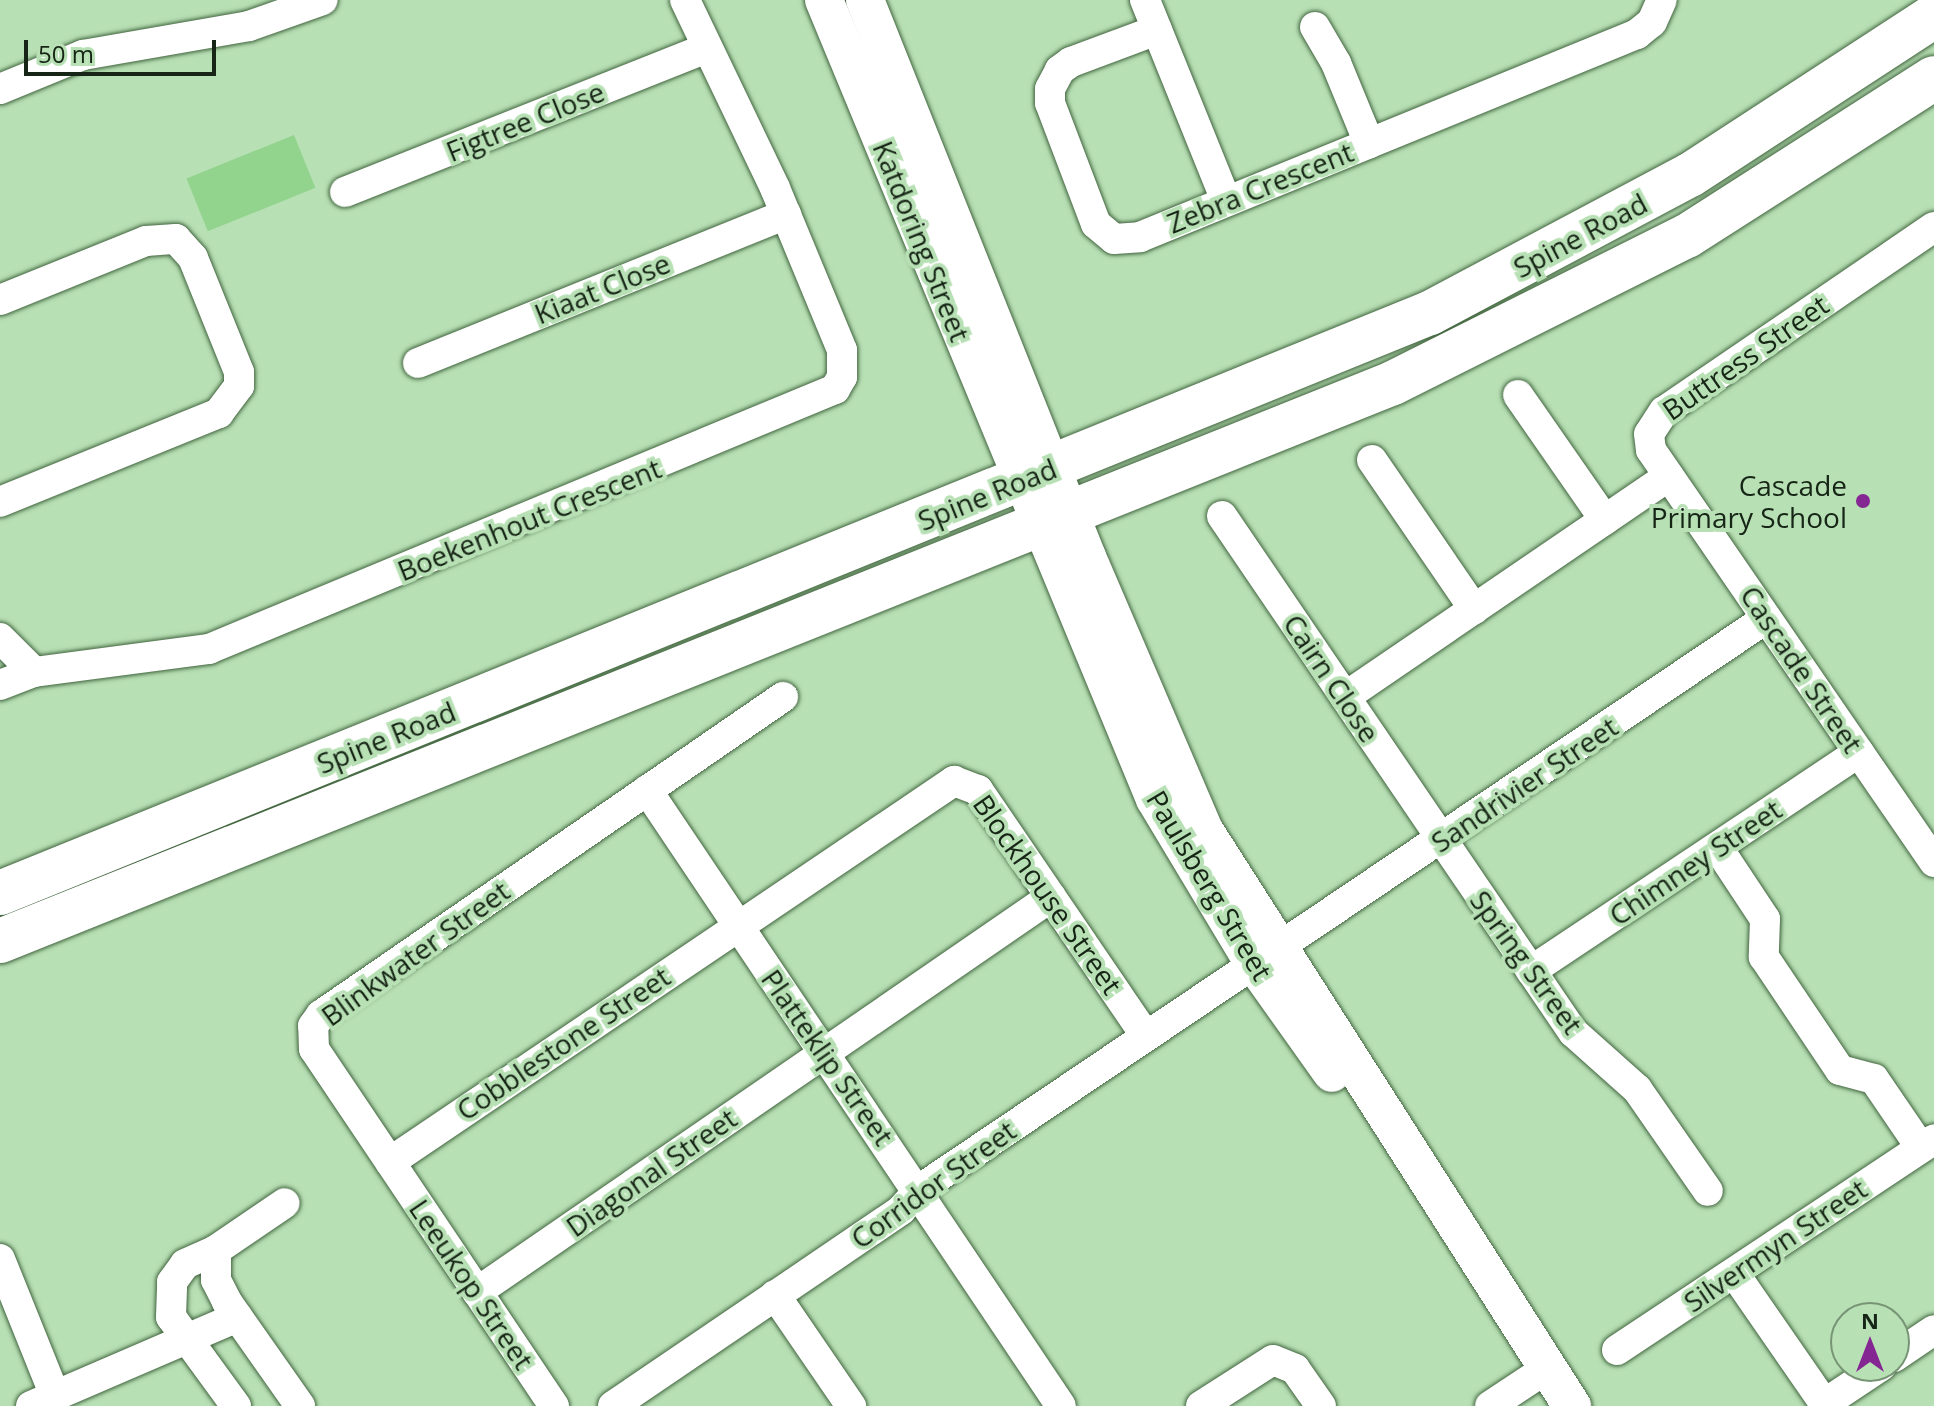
<!DOCTYPE html>
<html>
<head>
<meta charset="utf-8">
<style>
  body { margin:0 }
  #map { position:relative; width:1934px; height:1406px; overflow:hidden; background:#b8e0b5; font-family:"Open Sans",sans-serif }
  div>[style] { position:absolute }
  .green>* { inset:0; background:#92d38d; transform-origin:0 0 }
  .roads { filter:drop-shadow(0 0 2px #42653f) drop-shadow(0 0 2px #42653f) }
  .minor>* { height:30px; margin:-15px; padding:0 15px; transform-origin:15px; border-radius:15px; background:#fff }
  .tertiary>* { height:38px; margin:-19px; padding:0 19px; transform-origin:19px; border-radius:19px; background:#fff }
  .primary>* { height:44px; margin:-22px; padding:0 22px; transform-origin:22px; border-radius:22px; background:#fff }
  .dots>* { width:22px; height:22px; translate:-50% -50%; box-sizing:border-box; border:4px solid #b8e0b5; border-radius:50% }
  span { translate:-50% -50%; white-space:nowrap; text-align:center; line-height:1.15; -webkit-text-stroke:8px #b8e0b5; paint-order:stroke }
  .street-label { font-size:28px; color:#162515 }
  .poi-label { font-size:28px; color:#162515 }
  .right { translate:-100% -50%; text-align:right }
  .north { position:absolute; left:1830px; top:1302px; width:80px; height:80px; box-sizing:border-box; background:#b8e0b5; border:2px solid #779575; border-radius:50%; rotate:0deg; font-size:22px; font-weight:700; line-height:32px; text-align:center; color:#162515 }
  .north::after { content:''; display:block; margin:auto; width:28px; height:36px; background:#852792; clip-path:polygon(50% 0,100% 100%,50% 72%,0 100%) }
  .scale { position:absolute; left:24px; top:40px; width:192px; height:36px; box-sizing:border-box; border:4px solid #162515; border-top:0; padding-left:10px; font-size:24px; line-height:28px; white-space:nowrap; color:#162515; -webkit-text-stroke:6px #b8e0b5; paint-order:stroke }
</style>
</head>
<body>
<div id="map">
  <div class="green">
    <div style="left:294px;top:135px;width:57px;height:116px;rotate:68deg"></div>
  </div>
  <div class="roads">
    <div class="minor">
      <div style="left:1145px;top:0;width:216px;rotate:68deg"></div>
      <div style="left:1315px;top:27px;width:42px;rotate:59.7deg"></div>
      <div style="left:1336px;top:63px;width:87px;rotate:67.6deg"></div>
      <div style="left:1157px;top:30px;width:92px;rotate:159.6deg"></div>
      <div style="left:1071px;top:62px;width:14px;rotate:144deg"></div>
      <div style="left:1060px;top:70px;width:21px;rotate:118deg"></div>
      <div style="left:1050px;top:89px;width:14px;rotate:90deg"></div>
      <div style="left:1050px;top:103px;width:129px;rotate:69.2deg"></div>
      <div style="left:1096px;top:224px;width:23px;rotate:40deg"></div>
      <div style="left:1114px;top:239px;width:26px;rotate:-4deg"></div>
      <div style="left:1140px;top:237px;width:537px;rotate:-22.22deg"></div>
      <div style="left:1637px;top:34px;width:19px;rotate:-39deg"></div>
      <div style="left:1652px;top:22px;width:24px;rotate:-66deg"></div>
      <div style="left:0;top:89px;width:90px;rotate:-22.3deg"></div>
      <div style="left:83px;top:55px;width:169px;rotate:-9.9deg"></div>
      <div style="left:249px;top:26px;width:78px;rotate:-19.4deg"></div>
      <div style="left:345px;top:192px;width:387px;rotate:-21.7deg"></div>
      <div style="left:1934px;top:227px;width:327px;rotate:145.7deg"></div>
      <div style="left:1664px;top:411px;width:27px;rotate:123deg"></div>
      <div style="left:1649px;top:434px;width:16px;rotate:83deg"></div>
      <div style="left:1651px;top:450px;width:500px;rotate:55.5deg"></div>
      <div style="left:0;top:300px;width:157px;rotate:-22deg"></div>
      <div style="left:146px;top:241px;width:30px;rotate:-4deg"></div>
      <div style="left:176px;top:239px;width:25px;rotate:48deg"></div>
      <div style="left:193px;top:258px;width:123px;rotate:68deg"></div>
      <div style="left:239px;top:372px;width:14px;rotate:90deg"></div>
      <div style="left:239px;top:386px;width:34px;rotate:127deg"></div>
      <div style="left:219px;top:413px;width:236px;rotate:157.9deg"></div>
      <div style="left:418px;top:363px;width:397px;rotate:-22deg"></div>
      <div style="left:1518px;top:395px;width:152px;rotate:55.2deg"></div>
      <div style="left:1372px;top:460px;width:181px;rotate:55.6deg"></div>
      <div style="left:1222px;top:516px;width:624px;rotate:55.78deg"></div>
      <div style="left:1573px;top:1032px;width:86px;rotate:41.7deg"></div>
      <div style="left:1637px;top:1089px;width:124px;rotate:55.2deg"></div>
      <div style="left:0;top:638px;width:48px;rotate:45deg"></div>
      <div style="left:0;top:685px;width:36px;rotate:-21deg"></div>
      <div style="left:34px;top:672px;width:177px;rotate:-7.5deg"></div>
      <div style="left:209px;top:649px;width:678px;rotate:-22.55deg"></div>
      <div style="left:835px;top:389px;width:14px;rotate:-60deg"></div>
      <div style="left:842px;top:377px;width:27px;rotate:-90deg"></div>
      <div style="left:842px;top:350px;width:175px;rotate:-112.5deg"></div>
      <div style="left:775px;top:188px;width:208px;rotate:-115.6deg"></div>
      <div style="left:1345px;top:697px;width:392px;rotate:-34.3deg"></div>
      <div style="left:647px;top:790px;width:742px;rotate:56.1deg"></div>
      <div style="left:1718px;top:848px;width:85px;rotate:56.5deg"></div>
      <div style="left:1765px;top:919px;width:38px;rotate:92deg"></div>
      <div style="left:1764px;top:957px;width:136px;rotate:56.1deg"></div>
      <div style="left:1840px;top:1070px;width:35px;rotate:15deg"></div>
      <div style="left:1874px;top:1079px;width:83px;rotate:55.7deg"></div>
      <div style="left:1531px;top:971px;width:394px;rotate:-33.7deg"></div>
      <div style="left:390px;top:1162px;width:681px;rotate:-34.04deg"></div>
      <div style="left:954px;top:781px;width:26px;rotate:21deg"></div>
      <div style="left:978px;top:790px;width:297px;rotate:55.7deg"></div>
      <div style="left:216px;top:1250px;width:30px;rotate:90deg"></div>
      <div style="left:216px;top:1280px;width:25px;rotate:63deg"></div>
      <div style="left:227px;top:1302px;width:127px;rotate:54.9deg"></div>
      <div style="left:0;top:1259px;width:148px;rotate:68.1deg"></div>
      <div style="left:1734px;top:1273px;width:162px;rotate:55.3deg"></div>
      <div style="left:477px;top:1292px;width:697px;rotate:-34.53deg"></div>
      <div style="left:775px;top:1295px;width:135px;rotate:55.6deg"></div>
      <div style="left:1617px;top:1350px;width:381px;rotate:-33.6deg"></div>
      <div style="left:1894px;top:1357px;width:48px;rotate:-34deg"></div>
      <div style="left:1824px;top:1404px;width:69px;rotate:-33.7deg"></div>
      <div style="left:31px;top:1406px;width:225px;rotate:-23.3deg"></div>
      <div style="left:236px;top:1406px;width:110px;rotate:-126.1deg"></div>
      <div style="left:171px;top:1317px;width:35px;rotate:-88deg"></div>
      <div style="left:172px;top:1282px;width:22px;rotate:-54deg"></div>
      <div style="left:185px;top:1264px;width:34px;rotate:-24deg"></div>
      <div style="left:216px;top:1250px;width:83px;rotate:-34.3deg"></div>
      <div style="left:554px;top:1406px;width:430px;rotate:-123.9deg"></div>
      <div style="left:314px;top:1049px;width:23px;rotate:-92deg"></div>
      <div style="left:313px;top:1026px;width:14px;rotate:-54deg"></div>
      <div style="left:321px;top:1015px;width:561px;rotate:-34.54deg"></div>
      <div style="left:613px;top:1406px;width:348px;rotate:-34.2deg"></div>
      <div style="left:901px;top:1210px;width:28px;rotate:-48deg"></div>
      <div style="left:920px;top:1189px;width:1021px;rotate:-33.99deg"></div>
      <div style="left:1201px;top:1406px;width:85px;rotate:-32.6deg"></div>
      <div style="left:1273px;top:1360px;width:24px;rotate:22deg"></div>
      <div style="left:1295px;top:1369px;width:45px;rotate:54.9deg"></div>
      <div style="left:1490px;top:1406px;width:67px;rotate:-33.5deg"></div>
    </div>
    <div class="tertiary">
      <div style="left:824px;top:0;width:865px;rotate:67.5deg"></div>
      <div style="left:1155px;top:799px;width:190px;rotate:59deg"></div>
      <div style="left:1253px;top:962px;width:136px;rotate:54.6deg"></div>
      <div style="left:865px;top:0;width:600px;rotate:68.27deg"></div>
      <div style="left:1087px;top:557px;width:297px;rotate:66.8deg"></div>
      <div style="left:1204px;top:830px;width:684px;rotate:57.43deg"></div>
    </div>
    <div class="primary">
      <div style="left:0;top:893px;width:1543px;rotate:-22.08deg"></div>
      <div style="left:1430px;top:313px;width:294px;rotate:-28deg"></div>
      <div style="left:1690px;top:175px;width:291px;rotate:-33.1deg"></div>
      <div style="left:0;top:941px;width:1501px;rotate:-21.83deg"></div>
      <div style="left:1393px;top:383px;width:329px;rotate:-26.6deg"></div>
      <div style="left:1687px;top:236px;width:293px;rotate:-32.6deg"></div>
    </div>
  </div>
  <div class="dots">
    <div style="left:1863px;top:501px;background:#852792"></div>
  </div>
  <div class="street-label">
    <span style="left:525px;top:121px;rotate:-22deg">Figtree Close</span>
    <span style="left:1260px;top:187px;rotate:-22deg">Zebra Crescent</span>
    <span style="left:1580px;top:235px;rotate:-28deg">Spine Road</span>
    <span style="left:922px;top:241px;rotate:68deg">Katdoring Street</span>
    <span style="left:602px;top:288px;rotate:-22deg">Kiaat Close</span>
    <span style="left:1745px;top:357px;rotate:-35deg">Buttress Street</span>
    <span style="left:987px;top:494px;rotate:-22deg">Spine Road</span>
    <span style="left:529px;top:519px;rotate:-22deg">Boekenhout Crescent</span>
    <span style="left:1802px;top:669px;rotate:56deg">Cascade Street</span>
    <span style="left:1332px;top:678px;rotate:56deg">Cairn Close</span>
    <span style="left:386px;top:737px;rotate:-22deg">Spine Road</span>
    <span style="left:1524px;top:784px;rotate:-34deg">Sandrivier Street</span>
    <span style="left:1695px;top:862px;rotate:-34deg">Chimney Street</span>
    <span style="left:1210px;top:885px;rotate:59deg">Paulsberg Street</span>
    <span style="left:1048px;top:894px;rotate:55deg">Blockhouse Street</span>
    <span style="left:415px;top:953px;rotate:-36deg">Blinkwater Street</span>
    <span style="left:1527px;top:962px;rotate:54deg">Spring Street</span>
    <span style="left:563px;top:1043px;rotate:-34deg">Cobblestone Street</span>
    <span style="left:828px;top:1057px;rotate:55deg">Platteklip Street</span>
    <span style="left:651px;top:1172px;rotate:-35deg">Diagonal Street</span>
    <span style="left:933px;top:1184px;rotate:-36deg">Corridor Street</span>
    <span style="left:1775px;top:1245px;rotate:-34deg">Silvermyn Street</span>
    <span style="left:472px;top:1284px;rotate:56deg">Leeukop Street</span>
  </div>
  <div class="poi-label">
    <span class="right" style="left:1847px;top:501px">Cascade<br>Primary School</span>
  </div>
  <div class="north">N</div>
  <div class="scale">50 m</div>
</div>
</body>
</html>
